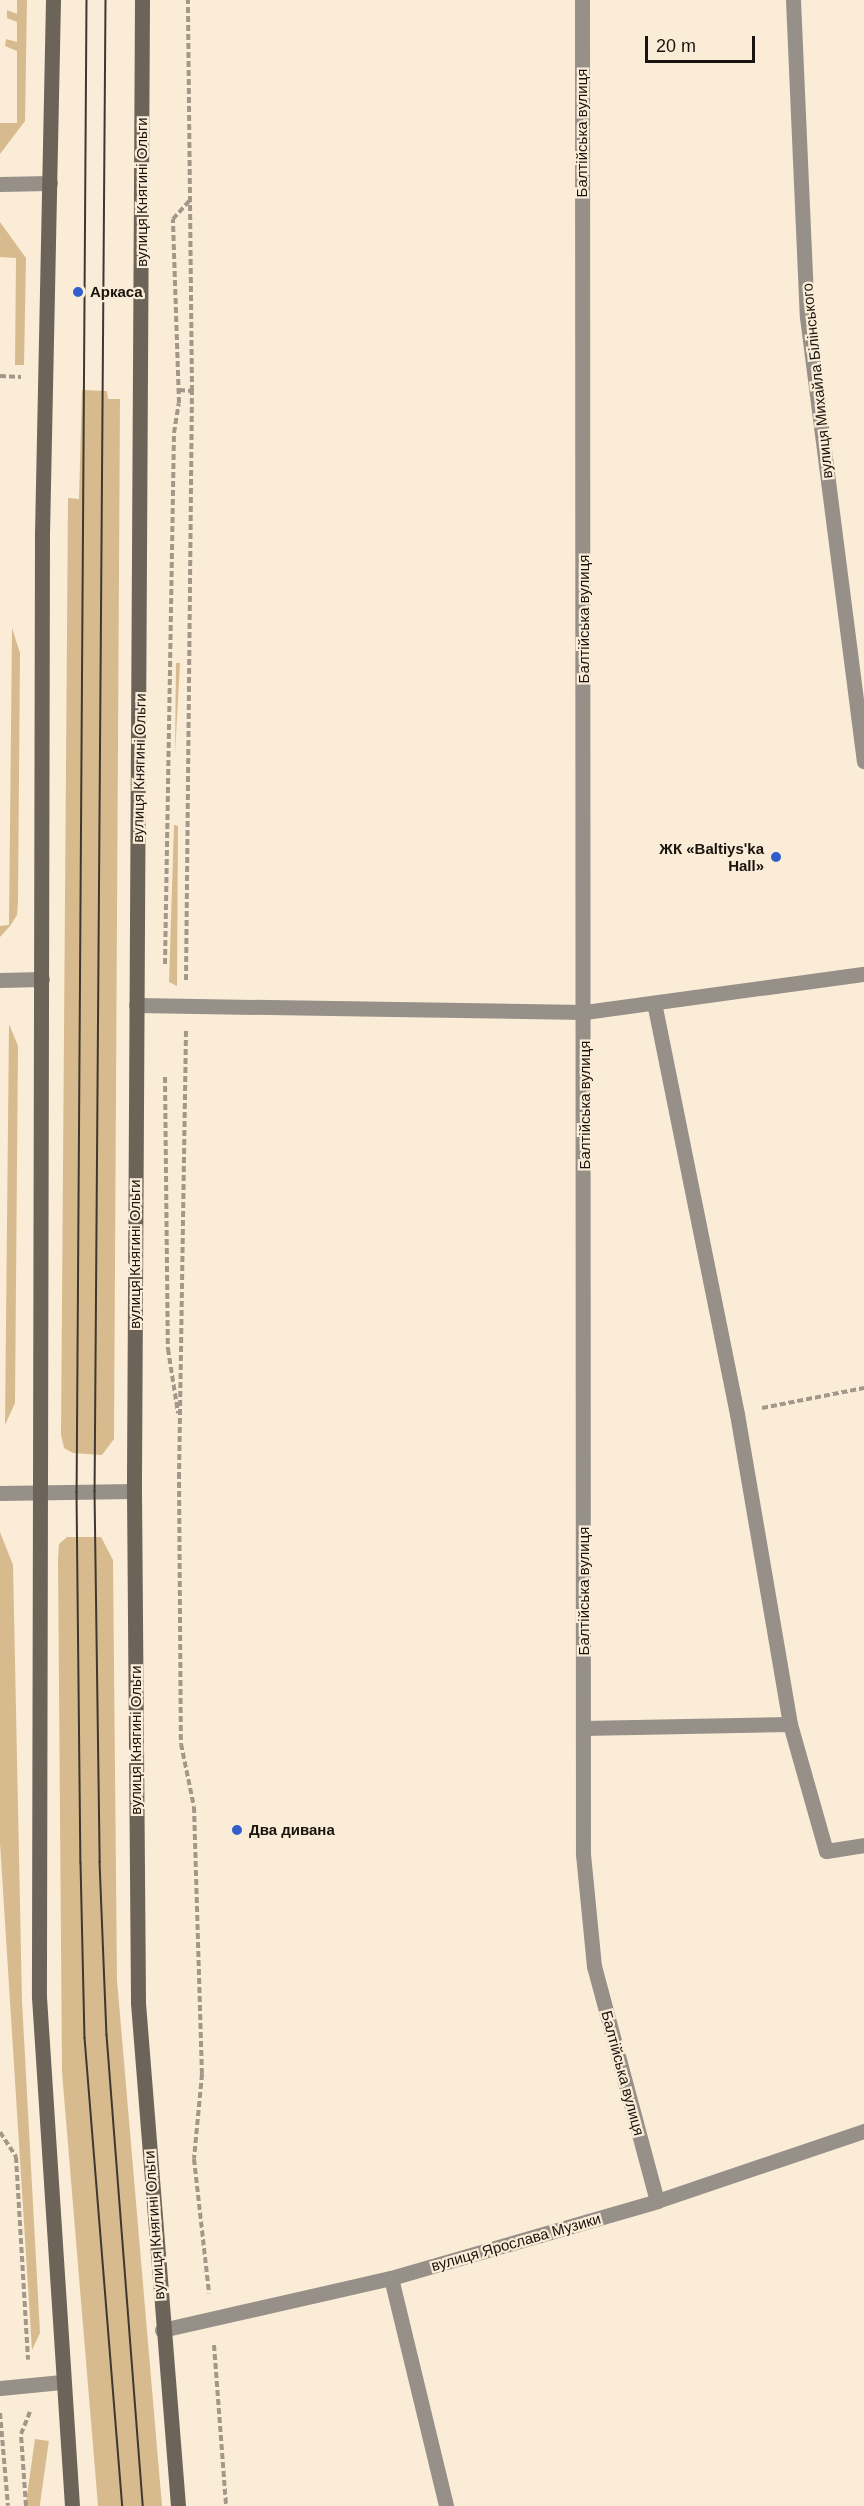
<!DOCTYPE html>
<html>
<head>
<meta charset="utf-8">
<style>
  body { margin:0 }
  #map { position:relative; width:864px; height:2506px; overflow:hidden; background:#faecd7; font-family:Arial,sans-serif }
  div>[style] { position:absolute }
  .green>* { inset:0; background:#d7bb8e; transform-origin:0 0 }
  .path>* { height:4px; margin-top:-2px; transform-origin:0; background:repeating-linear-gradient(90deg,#a29788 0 6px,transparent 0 9px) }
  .lane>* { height:15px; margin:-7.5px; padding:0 7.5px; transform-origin:7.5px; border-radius:7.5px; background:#969088 }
  .street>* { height:15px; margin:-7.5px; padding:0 7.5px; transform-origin:7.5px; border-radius:7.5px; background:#969088 }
  .secondary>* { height:15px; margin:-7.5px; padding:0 7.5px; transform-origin:7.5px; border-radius:7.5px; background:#6c6458 }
  .tram>* { height:1.5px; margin:-0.75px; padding:0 0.75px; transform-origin:0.75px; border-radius:0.75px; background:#3f382f }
  .dots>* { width:16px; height:16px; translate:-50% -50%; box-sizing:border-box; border:3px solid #faecd7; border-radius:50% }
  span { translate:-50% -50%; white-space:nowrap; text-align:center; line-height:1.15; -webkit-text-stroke:4.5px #faecd7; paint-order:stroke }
  .street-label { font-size:15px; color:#19140d }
  .poi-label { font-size:15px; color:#19140d; font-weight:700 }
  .left { translate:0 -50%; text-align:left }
  .right { translate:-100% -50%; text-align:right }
  .scale { position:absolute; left:645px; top:36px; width:110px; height:27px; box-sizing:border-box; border:3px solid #19140d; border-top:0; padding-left:8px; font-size:18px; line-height:21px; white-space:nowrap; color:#19140d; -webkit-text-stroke:4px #faecd7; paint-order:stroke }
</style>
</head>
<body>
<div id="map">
  <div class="green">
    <div style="clip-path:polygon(17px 0,27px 0,25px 121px,0 154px,0 123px,17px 123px,17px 51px,5px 46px,6px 39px,17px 42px,17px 22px,7px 18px,7px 10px,17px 14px)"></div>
    <div style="clip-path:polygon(0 222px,26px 258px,24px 365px,15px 365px,16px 258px,0 257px)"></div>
    <div style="clip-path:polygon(82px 390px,107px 391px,108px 399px,120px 399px,114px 1439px,102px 1455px,73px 1453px,64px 1448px,61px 1435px,68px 498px,79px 499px)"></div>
    <div style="clip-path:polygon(12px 628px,20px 653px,18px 903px,17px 915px,10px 926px,0 937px,0 926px,9px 925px)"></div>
    <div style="clip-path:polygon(176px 663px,180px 663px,175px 754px)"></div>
    <div style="clip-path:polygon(174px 825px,178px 826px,177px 986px,169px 982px)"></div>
    <div style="clip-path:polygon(9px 1024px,18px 1046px,15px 1403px,0 1436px,5px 1425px)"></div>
    <div style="clip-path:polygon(0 1532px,13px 1565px,22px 2001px,40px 2333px,32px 2350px,0 1843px)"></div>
    <div style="clip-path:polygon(67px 1537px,101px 1537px,113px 1560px,117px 1980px,162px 2506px,98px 2506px,62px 2072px,58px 1559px,59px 1544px)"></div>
    <div style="left:35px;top:2439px;width:14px;height:67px;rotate:8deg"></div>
  </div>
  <div class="path">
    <div style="left:0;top:376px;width:21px;rotate:3deg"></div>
    <div style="left:179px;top:390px;width:13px;rotate:4deg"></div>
    <div style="left:165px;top:964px;width:531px;rotate:-89.03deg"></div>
    <div style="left:174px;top:433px;width:30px;rotate:-81deg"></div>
    <div style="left:179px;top:403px;width:184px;rotate:-91.9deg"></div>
    <div style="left:173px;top:219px;width:27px;rotate:-48deg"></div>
    <div style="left:186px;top:980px;width:589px;rotate:-89.42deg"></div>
    <div style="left:192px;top:391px;width:391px;rotate:-90.6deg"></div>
    <div style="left:186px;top:1031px;width:442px;rotate:90.9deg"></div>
    <div style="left:179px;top:1473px;width:271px;rotate:89.6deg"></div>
    <div style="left:181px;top:1744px;width:64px;rotate:78.3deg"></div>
    <div style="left:194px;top:1807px;width:267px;rotate:88.3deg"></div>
    <div style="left:202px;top:2074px;width:85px;rotate:95.4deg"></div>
    <div style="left:194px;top:2159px;width:135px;rotate:83.6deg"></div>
    <div style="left:165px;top:1077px;width:272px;rotate:89.4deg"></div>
    <div style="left:168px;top:1349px;width:65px;rotate:81.1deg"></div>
    <div style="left:762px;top:1408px;width:104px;rotate:-11.1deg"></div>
    <div style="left:0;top:2132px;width:30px;rotate:57deg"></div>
    <div style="left:16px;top:2157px;width:203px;rotate:86.6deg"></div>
    <div style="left:214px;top:2345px;width:161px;rotate:85.7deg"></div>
    <div style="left:0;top:2413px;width:93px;rotate:85.1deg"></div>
    <div style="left:26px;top:2506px;width:72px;rotate:-94deg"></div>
    <div style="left:21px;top:2434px;width:24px;rotate:-68deg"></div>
  </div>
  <div class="lane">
    <div style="left:0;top:184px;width:50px;rotate:-1.1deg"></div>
    <div style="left:0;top:980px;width:42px;rotate:-1.4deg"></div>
    <div style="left:790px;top:1724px;width:132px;rotate:74.2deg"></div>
    <div style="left:826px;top:1851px;width:38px;rotate:-9deg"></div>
    <div style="left:583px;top:1728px;width:207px;rotate:-1.1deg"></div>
    <div style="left:790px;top:1724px;width:314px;rotate:-99.7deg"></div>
    <div style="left:737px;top:1414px;width:419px;rotate:-101.4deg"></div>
    <div style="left:391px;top:2278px;width:235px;rotate:76.4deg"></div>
  </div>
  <div class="street">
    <div style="left:582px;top:0;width:1854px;rotate:89.97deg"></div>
    <div style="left:583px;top:1854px;width:113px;rotate:84.4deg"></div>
    <div style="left:594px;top:1966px;width:243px;rotate:75deg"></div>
    <div style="left:793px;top:0;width:317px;rotate:87.5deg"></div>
    <div style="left:807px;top:317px;width:448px;rotate:82.7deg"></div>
    <div style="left:136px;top:1005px;width:449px;rotate:0.9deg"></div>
    <div style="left:585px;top:1012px;width:282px;rotate:-7.8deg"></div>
    <div style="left:0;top:1493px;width:134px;rotate:-0.9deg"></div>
    <div style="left:162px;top:2330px;width:235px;rotate:-12.8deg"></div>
    <div style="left:391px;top:2278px;width:277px;rotate:-16.1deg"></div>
    <div style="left:657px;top:2201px;width:219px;rotate:-18.7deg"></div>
    <div style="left:0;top:2388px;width:62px;rotate:-5.5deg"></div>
  </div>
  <div class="secondary">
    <div style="left:53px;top:0;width:532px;rotate:91.18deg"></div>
    <div style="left:42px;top:532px;width:1465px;rotate:90.12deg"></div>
    <div style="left:39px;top:1997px;width:510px;rotate:86.29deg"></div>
    <div style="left:142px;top:0;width:1491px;rotate:90.31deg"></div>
    <div style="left:134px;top:1491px;width:512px;rotate:89.55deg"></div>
    <div style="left:138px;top:2003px;width:505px;rotate:85.45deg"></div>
  </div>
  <div class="tram">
    <div style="left:87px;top:0;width:1492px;rotate:90.38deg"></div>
    <div style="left:77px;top:1492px;width:371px;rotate:89.4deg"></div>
    <div style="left:81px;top:1863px;width:175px;rotate:88.7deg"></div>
    <div style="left:85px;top:2038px;width:470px;rotate:85.4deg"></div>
    <div style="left:106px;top:0;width:1491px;rotate:90.42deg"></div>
    <div style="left:95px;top:1491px;width:371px;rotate:89.2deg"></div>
    <div style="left:100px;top:1862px;width:173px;rotate:87.7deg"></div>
    <div style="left:107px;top:2035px;width:472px;rotate:85.6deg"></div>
  </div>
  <div class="dots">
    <div style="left:78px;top:292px;background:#315dcd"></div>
    <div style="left:776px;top:857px;background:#315dcd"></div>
    <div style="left:237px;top:1830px;background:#315dcd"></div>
  </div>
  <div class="street-label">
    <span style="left:582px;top:133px;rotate:-90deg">Балтійська вулиця</span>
    <span style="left:142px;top:192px;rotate:-90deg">вулиця Княгині Ольги</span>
    <span style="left:817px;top:381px;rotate:-96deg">вулиця Михайла Білінського</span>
    <span style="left:584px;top:619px;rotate:-90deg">Балтійська вулиця</span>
    <span style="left:139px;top:768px;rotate:-89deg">вулиця Княгині Ольги</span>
    <span style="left:585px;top:1105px;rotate:-90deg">Балтійська вулиця</span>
    <span style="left:135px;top:1254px;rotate:-90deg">вулиця Княгині Ольги</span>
    <span style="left:584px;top:1591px;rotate:-90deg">Балтійська вулиця</span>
    <span style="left:136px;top:1740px;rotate:-90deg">вулиця Княгині Ольги</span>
    <span style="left:623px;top:2073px;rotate:75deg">Балтійська вулиця</span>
    <span style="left:154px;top:2225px;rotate:-94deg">вулиця Княгині Ольги</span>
    <span style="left:516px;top:2242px;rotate:-16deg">вулиця Ярослава Музики</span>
  </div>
  <div class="poi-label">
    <span class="left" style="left:90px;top:292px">Аркаса</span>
    <span class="right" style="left:764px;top:857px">ЖК «Baltiysʹka<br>Hall»</span>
    <span class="left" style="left:249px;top:1830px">Два дивана</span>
  </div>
  <div class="scale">20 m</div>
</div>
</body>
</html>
